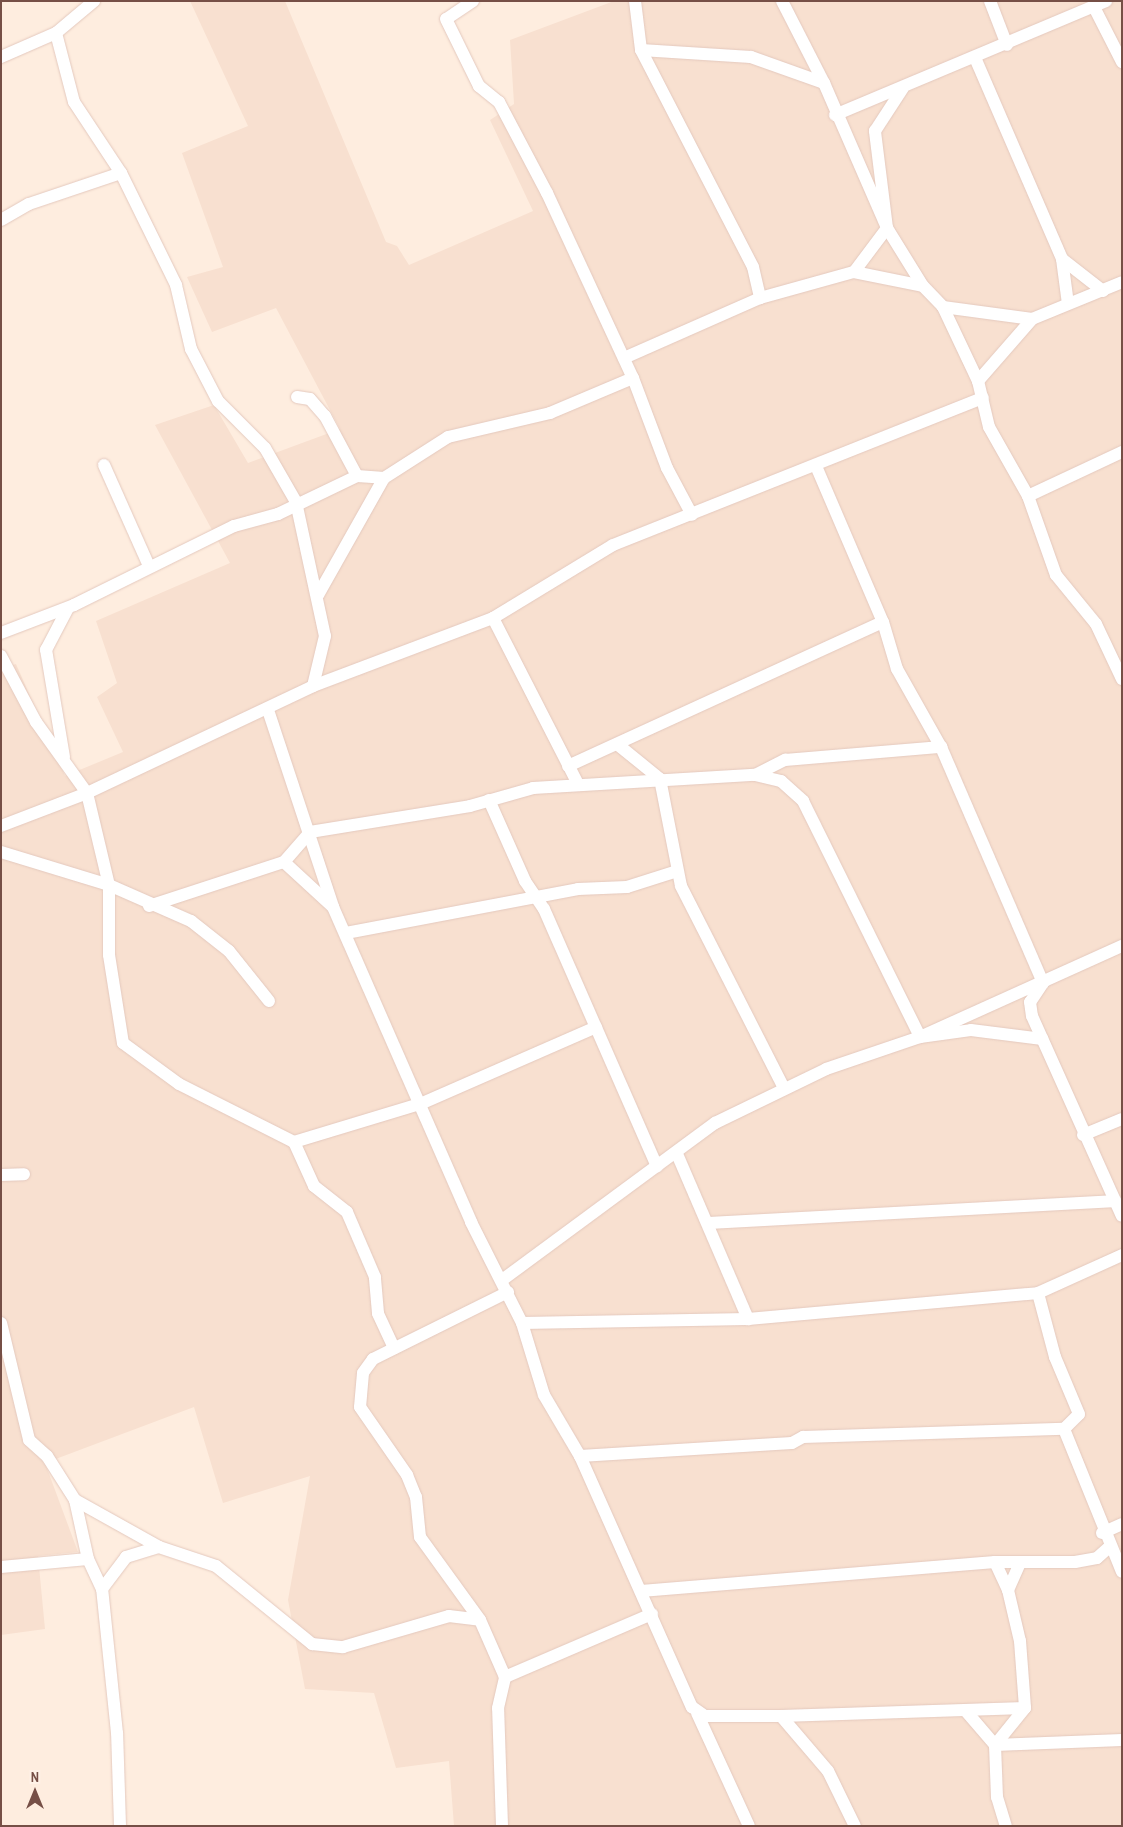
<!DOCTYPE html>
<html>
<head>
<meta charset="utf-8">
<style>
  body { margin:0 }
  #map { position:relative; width:1123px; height:1827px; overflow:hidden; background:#feeddf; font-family:"Archivo Narrow",sans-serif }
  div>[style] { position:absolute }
  .residential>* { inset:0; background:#f8e0d0 }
  .roads { filter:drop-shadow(0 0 1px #e4c9be) drop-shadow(0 0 1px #e4c9be) }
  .street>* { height:12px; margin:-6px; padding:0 6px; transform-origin:6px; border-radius:6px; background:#fff }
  span { translate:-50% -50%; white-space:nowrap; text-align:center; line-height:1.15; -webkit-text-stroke:4px #fff2e7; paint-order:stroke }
  .frame { position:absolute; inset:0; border:2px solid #764f46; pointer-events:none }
  .north { position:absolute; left:10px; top:1767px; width:50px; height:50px; -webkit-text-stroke:4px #fff2e7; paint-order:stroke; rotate:0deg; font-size:14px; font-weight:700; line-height:20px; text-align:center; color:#764f46 }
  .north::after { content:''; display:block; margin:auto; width:18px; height:22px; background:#764f46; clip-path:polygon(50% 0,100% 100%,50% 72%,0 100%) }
</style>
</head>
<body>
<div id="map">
  <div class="residential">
    <div style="clip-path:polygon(190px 1px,285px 1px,386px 242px,397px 246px,409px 265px,533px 211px,490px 120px,514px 104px,510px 40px,614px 1px,1122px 1px,1122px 1826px,454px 1826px,449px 1761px,396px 1768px,374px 1693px,305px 1689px,288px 1600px,310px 1476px,223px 1503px,194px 1407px,45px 1463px,78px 1552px,38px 1556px,45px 1629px,1px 1635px,1px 669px,16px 664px,65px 776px,123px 752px,97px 697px,117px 683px,96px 621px,230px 563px,155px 425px,214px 405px,248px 463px,340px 429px,276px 308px,212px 332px,187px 277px,223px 267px,182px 153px,248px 126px)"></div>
  </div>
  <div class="roads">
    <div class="street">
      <div style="left:473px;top:1px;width:32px;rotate:146deg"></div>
      <div style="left:446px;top:19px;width:75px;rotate:63.8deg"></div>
      <div style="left:479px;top:86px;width:26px;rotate:39deg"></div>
      <div style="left:499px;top:102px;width:103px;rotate:62.2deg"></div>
      <div style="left:547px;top:193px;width:204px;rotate:65.1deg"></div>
      <div style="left:633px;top:378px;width:96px;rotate:69.3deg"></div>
      <div style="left:667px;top:468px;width:53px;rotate:62deg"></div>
      <div style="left:635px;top:1px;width:49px;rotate:83deg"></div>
      <div style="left:641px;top:50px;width:244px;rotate:62.7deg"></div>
      <div style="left:753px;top:267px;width:32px;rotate:77deg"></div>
      <div style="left:782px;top:1px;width:92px;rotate:62.9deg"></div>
      <div style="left:824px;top:83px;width:158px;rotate:66.5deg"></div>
      <div style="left:887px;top:228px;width:68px;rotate:58.2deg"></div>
      <div style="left:923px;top:286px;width:29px;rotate:46deg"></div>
      <div style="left:943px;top:307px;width:82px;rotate:64.7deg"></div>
      <div style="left:978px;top:381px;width:47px;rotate:76.6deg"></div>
      <div style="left:989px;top:427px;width:79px;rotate:60.5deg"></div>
      <div style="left:1028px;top:496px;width:84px;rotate:70.5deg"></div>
      <div style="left:1056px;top:575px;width:63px;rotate:50.8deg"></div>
      <div style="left:1096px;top:624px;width:61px;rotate:64.7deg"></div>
      <div style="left:990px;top:1px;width:47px;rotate:68.9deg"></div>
      <div style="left:1094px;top:7px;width:62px;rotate:63deg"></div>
      <div style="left:56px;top:33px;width:71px;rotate:75.4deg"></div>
      <div style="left:74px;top:102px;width:85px;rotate:56.5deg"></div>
      <div style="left:121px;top:173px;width:125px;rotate:63.8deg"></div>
      <div style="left:176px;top:285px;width:66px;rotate:76.8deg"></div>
      <div style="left:191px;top:349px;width:59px;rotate:62.6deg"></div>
      <div style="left:218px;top:401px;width:66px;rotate:45deg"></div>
      <div style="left:265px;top:448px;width:62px;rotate:60.1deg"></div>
      <div style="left:296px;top:502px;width:137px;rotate:77.8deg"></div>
      <div style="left:325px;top:636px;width:51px;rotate:103.5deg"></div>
      <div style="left:641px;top:50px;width:110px;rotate:3.6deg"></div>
      <div style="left:751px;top:57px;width:77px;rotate:19.6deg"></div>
      <div style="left:1px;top:57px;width:60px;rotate:-23.6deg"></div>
      <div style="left:56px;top:33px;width:50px;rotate:-40.1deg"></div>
      <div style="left:976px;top:60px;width:217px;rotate:66.6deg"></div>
      <div style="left:1062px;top:259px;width:45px;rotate:82.4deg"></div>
      <div style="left:835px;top:115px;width:294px;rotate:-22.8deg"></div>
      <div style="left:1px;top:220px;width:32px;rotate:-30deg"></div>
      <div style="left:29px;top:204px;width:97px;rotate:-18.6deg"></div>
      <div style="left:1062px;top:259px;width:52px;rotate:38deg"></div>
      <div style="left:854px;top:272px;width:70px;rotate:11.5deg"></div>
      <div style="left:943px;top:307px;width:90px;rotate:7.7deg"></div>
      <div style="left:624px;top:358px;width:149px;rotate:-23.8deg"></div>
      <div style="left:760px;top:298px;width:98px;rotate:-15.5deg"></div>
      <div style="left:854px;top:272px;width:55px;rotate:-53.1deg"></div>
      <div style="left:887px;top:228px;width:98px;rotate:-97.1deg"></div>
      <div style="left:875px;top:131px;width:51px;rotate:-56.9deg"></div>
      <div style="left:978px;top:381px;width:82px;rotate:-48.9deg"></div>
      <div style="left:1032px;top:319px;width:97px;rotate:-22.3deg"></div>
      <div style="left:297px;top:397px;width:13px;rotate:9deg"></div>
      <div style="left:310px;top:399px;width:23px;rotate:49deg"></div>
      <div style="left:325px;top:416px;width:68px;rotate:61.9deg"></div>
      <div style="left:104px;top:465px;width:111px;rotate:66deg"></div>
      <div style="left:816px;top:466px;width:170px;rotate:66.8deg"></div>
      <div style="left:883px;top:622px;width:49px;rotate:73.4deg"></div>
      <div style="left:897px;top:669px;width:90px;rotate:60.6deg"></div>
      <div style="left:941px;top:747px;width:257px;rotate:66.6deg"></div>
      <div style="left:1028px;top:496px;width:104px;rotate:-25.1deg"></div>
      <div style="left:318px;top:595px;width:134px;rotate:-60.6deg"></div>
      <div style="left:493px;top:618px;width:186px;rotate:62.9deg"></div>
      <div style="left:1px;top:633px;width:78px;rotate:-21deg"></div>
      <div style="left:74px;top:605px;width:178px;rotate:-26.3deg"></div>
      <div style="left:234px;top:526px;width:46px;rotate:-15.3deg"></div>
      <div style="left:278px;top:514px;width:88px;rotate:-25.7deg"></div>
      <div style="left:357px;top:476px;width:27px;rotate:4deg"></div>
      <div style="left:384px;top:478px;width:76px;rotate:-32.6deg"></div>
      <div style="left:448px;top:437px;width:105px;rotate:-13.2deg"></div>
      <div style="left:550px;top:413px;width:90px;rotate:-22.9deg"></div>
      <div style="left:1px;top:656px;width:75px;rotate:62.1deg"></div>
      <div style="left:36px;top:722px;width:87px;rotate:54.3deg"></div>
      <div style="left:87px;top:793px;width:95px;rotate:76.6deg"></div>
      <div style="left:109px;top:885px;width:70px;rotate:90deg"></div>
      <div style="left:109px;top:955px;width:89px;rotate:81deg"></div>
      <div style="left:123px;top:1043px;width:69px;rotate:36.2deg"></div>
      <div style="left:179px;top:1084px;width:129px;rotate:26.8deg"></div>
      <div style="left:268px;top:710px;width:207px;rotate:71.7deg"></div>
      <div style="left:333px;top:907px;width:344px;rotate:66.3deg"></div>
      <div style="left:471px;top:1222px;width:113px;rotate:63.2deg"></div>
      <div style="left:522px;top:1323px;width:75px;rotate:73deg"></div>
      <div style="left:544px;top:1395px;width:71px;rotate:59.5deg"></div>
      <div style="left:580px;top:1456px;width:275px;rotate:66deg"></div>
      <div style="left:692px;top:1707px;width:16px;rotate:35deg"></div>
      <div style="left:705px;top:1716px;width:76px"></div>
      <div style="left:781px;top:1716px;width:72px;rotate:49.5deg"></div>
      <div style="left:828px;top:1771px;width:61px;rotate:63.9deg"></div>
      <div style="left:617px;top:744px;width:55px;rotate:39.1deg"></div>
      <div style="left:660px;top:779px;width:109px;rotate:78.9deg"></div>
      <div style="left:681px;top:886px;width:227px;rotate:63deg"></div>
      <div style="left:64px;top:757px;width:109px;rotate:-99.5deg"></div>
      <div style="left:46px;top:650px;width:47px;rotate:-62.4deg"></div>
      <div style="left:568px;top:766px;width:346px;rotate:-24.6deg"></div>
      <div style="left:755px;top:775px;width:27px;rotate:13deg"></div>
      <div style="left:781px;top:781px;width:30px;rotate:42deg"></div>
      <div style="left:803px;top:801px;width:263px;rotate:63.6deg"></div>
      <div style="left:920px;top:1037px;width:51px;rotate:-7.8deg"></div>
      <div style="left:971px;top:1030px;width:72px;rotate:7.2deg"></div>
      <div style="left:489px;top:800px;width:89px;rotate:66deg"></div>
      <div style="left:525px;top:881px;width:34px;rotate:56deg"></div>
      <div style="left:544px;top:909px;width:281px;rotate:66.3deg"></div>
      <div style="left:1px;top:826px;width:92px;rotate:-21deg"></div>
      <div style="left:87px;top:793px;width:250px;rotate:-25.3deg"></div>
      <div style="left:313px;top:686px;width:192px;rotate:-20.7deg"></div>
      <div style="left:493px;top:618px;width:140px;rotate:-31.3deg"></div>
      <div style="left:613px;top:545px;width:398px;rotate:-21.7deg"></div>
      <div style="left:1px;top:852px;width:113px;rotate:17deg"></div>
      <div style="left:109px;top:885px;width:90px;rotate:23.7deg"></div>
      <div style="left:191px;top:921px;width:48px;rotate:38.3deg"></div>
      <div style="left:229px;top:951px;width:64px;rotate:51.3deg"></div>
      <div style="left:284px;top:862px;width:67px;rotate:42.6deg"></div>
      <div style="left:149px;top:906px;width:142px;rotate:-18.1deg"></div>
      <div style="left:284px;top:862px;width:40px;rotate:-49deg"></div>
      <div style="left:310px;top:832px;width:162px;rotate:-9.2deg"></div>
      <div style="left:470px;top:806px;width:66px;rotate:-15.9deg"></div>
      <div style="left:533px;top:788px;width:222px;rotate:-3.4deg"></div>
      <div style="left:755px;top:775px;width:34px;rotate:-27deg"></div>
      <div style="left:785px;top:760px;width:157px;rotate:-4.8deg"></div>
      <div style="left:346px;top:933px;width:236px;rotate:-10.7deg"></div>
      <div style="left:578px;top:889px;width:49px;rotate:-2.3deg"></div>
      <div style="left:627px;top:887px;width:52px;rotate:-17.7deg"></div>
      <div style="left:1043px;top:983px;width:23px;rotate:124deg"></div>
      <div style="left:1030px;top:1002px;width:14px;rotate:82deg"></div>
      <div style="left:1032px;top:1016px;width:219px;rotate:65.8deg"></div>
      <div style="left:1083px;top:1135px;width:42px;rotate:-22.3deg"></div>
      <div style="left:677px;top:1154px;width:180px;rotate:66.7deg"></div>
      <div style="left:1px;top:1175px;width:23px;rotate:-2deg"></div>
      <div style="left:710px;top:1223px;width:406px;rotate:-3.1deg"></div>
      <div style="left:502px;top:1280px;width:265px;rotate:-36.4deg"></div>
      <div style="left:715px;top:1123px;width:123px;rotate:-25.9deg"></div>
      <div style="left:826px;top:1069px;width:99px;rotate:-18.8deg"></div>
      <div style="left:920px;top:1037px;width:222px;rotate:-24.3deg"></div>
      <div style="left:508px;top:1292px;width:151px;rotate:153.6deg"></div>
      <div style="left:373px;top:1359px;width:17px;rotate:126deg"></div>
      <div style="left:363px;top:1373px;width:34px;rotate:95deg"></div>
      <div style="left:360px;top:1407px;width:83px;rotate:55.3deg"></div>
      <div style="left:407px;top:1475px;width:24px;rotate:68deg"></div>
      <div style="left:416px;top:1497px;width:40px;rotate:84.3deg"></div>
      <div style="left:420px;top:1537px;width:102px;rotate:54.1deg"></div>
      <div style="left:480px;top:1620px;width:62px;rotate:66.3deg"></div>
      <div style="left:505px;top:1677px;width:160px;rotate:-23.2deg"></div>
      <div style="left:1px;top:1323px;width:120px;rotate:76.5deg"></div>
      <div style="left:29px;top:1440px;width:24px;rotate:42deg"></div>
      <div style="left:47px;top:1456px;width:52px;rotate:57.5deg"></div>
      <div style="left:75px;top:1500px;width:60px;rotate:77.6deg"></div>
      <div style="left:88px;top:1559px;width:33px;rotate:65deg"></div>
      <div style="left:522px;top:1323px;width:226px;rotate:-1deg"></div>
      <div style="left:748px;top:1319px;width:291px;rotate:-5.1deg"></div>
      <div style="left:394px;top:1348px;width:38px;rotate:-115deg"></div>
      <div style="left:378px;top:1313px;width:36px;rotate:-95deg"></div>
      <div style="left:375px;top:1277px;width:71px;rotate:-113.3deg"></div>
      <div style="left:347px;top:1212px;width:42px;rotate:-141.8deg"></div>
      <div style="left:314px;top:1186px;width:48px;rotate:-114.4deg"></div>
      <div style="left:294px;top:1142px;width:132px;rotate:-16.8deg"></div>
      <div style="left:420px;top:1104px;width:192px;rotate:-23.6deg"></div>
      <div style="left:1064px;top:1429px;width:154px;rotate:67.9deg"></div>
      <div style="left:580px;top:1456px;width:212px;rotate:-3.5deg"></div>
      <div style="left:792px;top:1443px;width:13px;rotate:-29deg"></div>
      <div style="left:803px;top:1437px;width:261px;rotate:-1.8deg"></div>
      <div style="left:1064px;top:1429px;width:21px;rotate:-45deg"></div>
      <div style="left:1079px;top:1414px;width:62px;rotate:-112.8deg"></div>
      <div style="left:1055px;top:1357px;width:66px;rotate:-104.9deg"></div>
      <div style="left:1038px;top:1293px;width:92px;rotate:-24.3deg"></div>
      <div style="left:75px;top:1500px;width:96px;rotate:29.2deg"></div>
      <div style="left:1102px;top:1533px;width:22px;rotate:-24deg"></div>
      <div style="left:995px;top:1562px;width:31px;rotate:65deg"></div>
      <div style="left:1008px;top:1590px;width:52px;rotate:76.8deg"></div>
      <div style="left:1020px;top:1641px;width:67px;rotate:85.7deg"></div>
      <div style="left:1025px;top:1708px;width:48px;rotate:129deg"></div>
      <div style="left:995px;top:1745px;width:52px;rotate:87.8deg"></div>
      <div style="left:997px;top:1797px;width:30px;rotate:73deg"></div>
      <div style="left:1px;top:1567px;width:87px;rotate:-5.3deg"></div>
      <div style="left:1008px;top:1590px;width:30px;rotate:-66deg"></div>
      <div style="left:641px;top:1591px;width:355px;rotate:-4.7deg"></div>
      <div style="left:995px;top:1562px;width:80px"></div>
      <div style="left:1075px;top:1562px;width:22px;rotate:-10deg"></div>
      <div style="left:1097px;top:1558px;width:15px;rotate:-42deg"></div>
      <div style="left:965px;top:1710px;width:46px;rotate:49.4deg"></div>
      <div style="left:995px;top:1745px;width:127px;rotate:-2.3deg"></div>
      <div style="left:697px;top:1713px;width:124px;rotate:65.3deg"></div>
      <div style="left:781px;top:1716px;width:244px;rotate:-1.9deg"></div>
      <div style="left:120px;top:1826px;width:93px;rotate:-91.8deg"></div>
      <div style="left:117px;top:1733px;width:145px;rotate:-95.9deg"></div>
      <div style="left:102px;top:1589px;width:40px;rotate:-53deg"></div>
      <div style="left:126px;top:1557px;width:34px;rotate:-17deg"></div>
      <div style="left:159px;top:1547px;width:60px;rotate:18.4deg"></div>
      <div style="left:216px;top:1566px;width:124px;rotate:39.1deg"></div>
      <div style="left:312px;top:1644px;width:31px;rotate:6deg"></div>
      <div style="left:343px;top:1647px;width:110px;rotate:-16.3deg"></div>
      <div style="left:449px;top:1616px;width:31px;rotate:7deg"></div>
      <div style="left:502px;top:1826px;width:118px;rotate:-91.9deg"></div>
      <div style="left:498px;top:1708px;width:32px;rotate:-77deg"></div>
    </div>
  </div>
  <div class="frame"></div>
  <div class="north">N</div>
</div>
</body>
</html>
